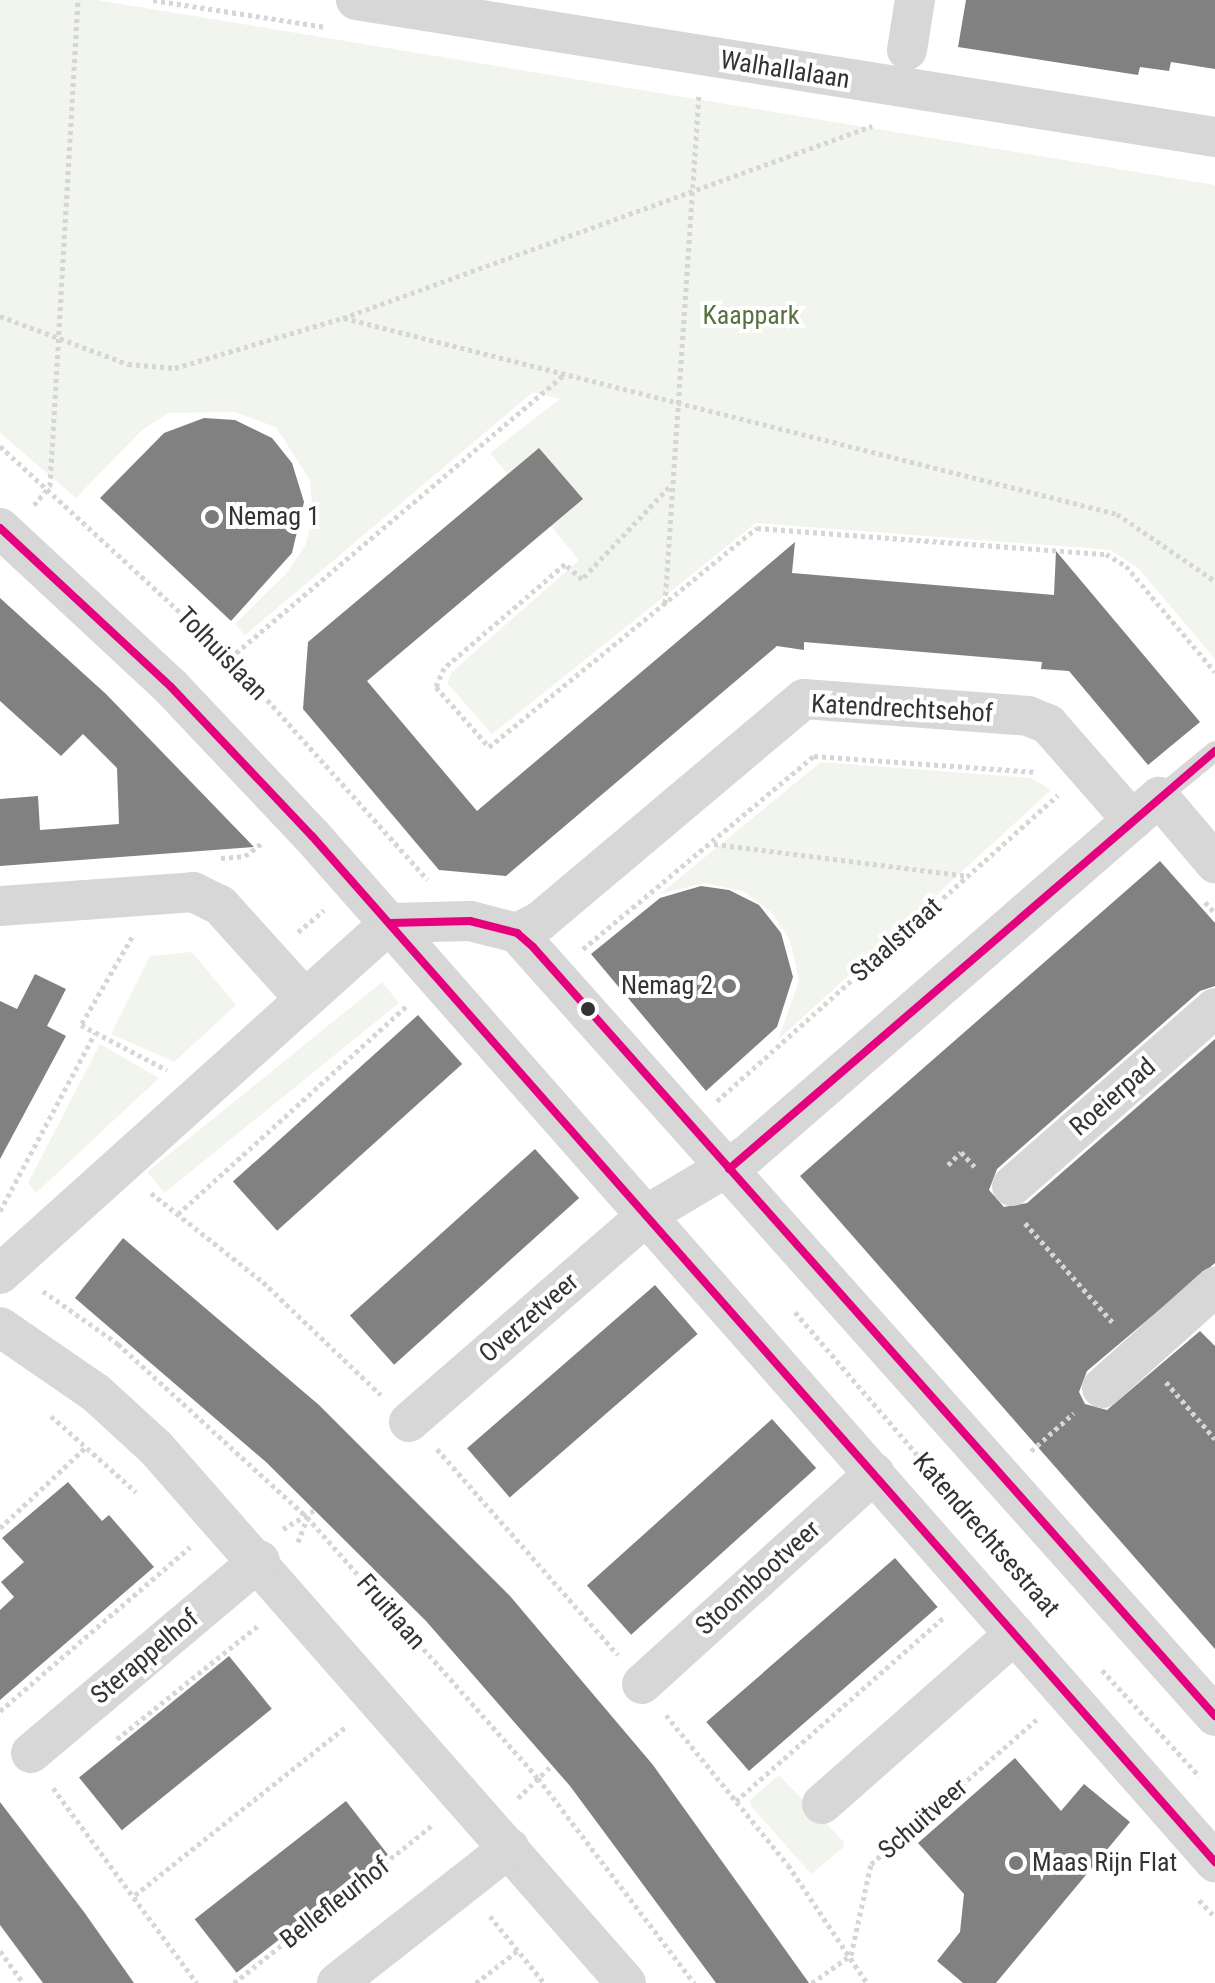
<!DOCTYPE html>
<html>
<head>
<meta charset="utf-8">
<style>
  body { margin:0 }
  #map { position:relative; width:1215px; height:1983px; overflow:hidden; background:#fff; font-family:"Roboto Condensed",sans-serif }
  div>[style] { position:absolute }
  .green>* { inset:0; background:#f1f5ed; transform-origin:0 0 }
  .building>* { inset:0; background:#818181; transform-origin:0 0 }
  .path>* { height:5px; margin-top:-2.5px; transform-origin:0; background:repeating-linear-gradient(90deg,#d6d6d6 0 4px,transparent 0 8px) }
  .lane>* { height:20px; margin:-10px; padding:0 10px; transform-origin:10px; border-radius:10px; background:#d7d7d7 }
  .street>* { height:40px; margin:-20px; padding:0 20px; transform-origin:20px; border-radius:20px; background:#d7d7d7 }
  .bus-1>* { height:8px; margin:-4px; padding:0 4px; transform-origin:4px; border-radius:4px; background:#e5007d }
  .dots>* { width:22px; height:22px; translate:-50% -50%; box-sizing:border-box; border:4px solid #fff; border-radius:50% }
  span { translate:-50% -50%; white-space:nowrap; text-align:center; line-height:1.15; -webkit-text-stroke:8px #fff; paint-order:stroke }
  .street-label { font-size:26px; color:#333 }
  .park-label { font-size:26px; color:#56703f }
  .poi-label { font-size:26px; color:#333 }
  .left { translate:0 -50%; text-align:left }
  .right { translate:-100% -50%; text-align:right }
</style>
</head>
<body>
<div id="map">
  <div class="green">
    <div style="clip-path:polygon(0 0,97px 0,1215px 185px,1215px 659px,1139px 569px,1111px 550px,756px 523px,492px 734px,447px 683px,452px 672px,579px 560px,490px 453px,560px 399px,533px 392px,245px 635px,235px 624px,286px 574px,306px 544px,313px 515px,310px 480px,276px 427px,234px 412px,168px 413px,142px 430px,76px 498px,0 433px)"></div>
    <div style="clip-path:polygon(821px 762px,1031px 778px,1051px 790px,778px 1040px,799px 981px,790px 940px,772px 913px,743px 891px,704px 883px,660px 894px)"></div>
    <div style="clip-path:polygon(192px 952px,236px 1005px,174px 1062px,111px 1034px,150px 956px)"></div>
    <div style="left:382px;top:982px;width:27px;height:302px;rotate:51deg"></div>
    <div style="clip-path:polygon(100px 1044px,159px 1078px,36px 1193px,28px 1183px)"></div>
    <div style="clip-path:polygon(779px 1775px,843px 1841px,844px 1847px,811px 1874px,751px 1806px,750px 1800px)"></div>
  </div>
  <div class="building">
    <div style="clip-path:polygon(966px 0,1215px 0,1215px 69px,1171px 62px,1169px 71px,1140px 67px,1138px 75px,958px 47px)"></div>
    <div style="clip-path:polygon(204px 418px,235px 420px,272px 438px,292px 463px,304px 502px,292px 553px,231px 621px,100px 498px,164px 433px)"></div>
    <div style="clip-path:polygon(539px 448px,583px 499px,367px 681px,477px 811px,795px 542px,792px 573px,1054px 595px,1056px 551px,1200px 722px,1148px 765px,1069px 671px,1041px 669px,1042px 662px,804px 642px,804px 650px,777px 646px,506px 876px,439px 870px,303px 709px,308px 642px)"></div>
    <div style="clip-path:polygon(0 598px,106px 694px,254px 847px,0 866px,0 799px,38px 796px,40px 830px,119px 824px,117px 768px,83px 734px,61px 756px,0 701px)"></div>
    <div style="clip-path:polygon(1160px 861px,1215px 923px,1215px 986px,1200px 991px,997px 1169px,989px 1190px,1004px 1207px,1027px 1203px,1215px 1039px,1215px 1263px,1087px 1371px,1079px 1392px,1085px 1404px,1107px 1410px,1200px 1331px,1215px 1346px,1215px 1649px,800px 1176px)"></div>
    <div style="clip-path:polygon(701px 886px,729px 890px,759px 905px,781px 933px,793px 977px,777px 1027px,706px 1091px,591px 954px,660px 898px)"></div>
    <div style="clip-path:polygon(35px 974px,66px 989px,47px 1026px,66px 1036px,0 1159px,0 1001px,17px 1009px)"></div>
    <div style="left:418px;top:1015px;width:66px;height:249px;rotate:48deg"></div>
    <div style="left:535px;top:1149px;width:66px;height:249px;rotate:48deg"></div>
    <div style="clip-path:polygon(123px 1238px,319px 1405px,510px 1596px,653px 1765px,809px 1983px,716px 1983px,570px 1786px,426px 1621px,266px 1462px,75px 1298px)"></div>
    <div style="left:655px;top:1285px;width:65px;height:249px;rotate:49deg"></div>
    <div style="left:772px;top:1419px;width:66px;height:249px;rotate:48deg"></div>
    <div style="clip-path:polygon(68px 1482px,102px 1521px,109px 1515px,154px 1567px,0 1700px,0 1610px,14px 1597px,1px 1582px,24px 1562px,2px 1538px)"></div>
    <div style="left:895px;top:1558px;width:65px;height:250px;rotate:49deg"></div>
    <div style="left:229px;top:1656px;width:68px;height:193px;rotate:51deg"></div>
    <div style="clip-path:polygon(1015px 1758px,1061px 1811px,1084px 1784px,1130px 1822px,996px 1983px,963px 1983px,937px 1961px,960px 1932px,964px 1894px,918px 1843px)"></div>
    <div style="left:346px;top:1801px;width:68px;height:192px;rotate:52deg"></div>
    <div style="clip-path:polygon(0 1802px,84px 1912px,134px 1983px,43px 1983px,0 1925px)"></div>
  </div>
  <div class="path">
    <div style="left:153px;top:0;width:175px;rotate:8.9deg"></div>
    <div style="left:0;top:316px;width:137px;rotate:20.6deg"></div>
    <div style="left:128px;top:364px;width:47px;rotate:4.9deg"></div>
    <div style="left:175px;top:368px;width:175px;rotate:-16.6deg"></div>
    <div style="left:343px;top:318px;width:563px;rotate:-19.95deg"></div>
    <div style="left:344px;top:318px;width:797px;rotate:14.23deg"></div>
    <div style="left:1117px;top:514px;width:119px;rotate:34.4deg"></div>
    <div style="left:0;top:446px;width:313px;rotate:42.7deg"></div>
    <div style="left:230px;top:658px;width:297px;rotate:48.3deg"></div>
    <div style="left:669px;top:487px;width:127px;rotate:133.4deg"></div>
    <div style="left:582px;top:579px;width:23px;rotate:-139deg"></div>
    <div style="left:565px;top:564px;width:160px;rotate:139.3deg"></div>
    <div style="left:444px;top:668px;width:21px;rotate:113deg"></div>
    <div style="left:436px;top:687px;width:80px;rotate:48.5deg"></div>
    <div style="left:489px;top:747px;width:346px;rotate:-39.3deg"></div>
    <div style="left:757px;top:528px;width:350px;rotate:4.3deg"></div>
    <div style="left:1106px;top:554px;width:23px;rotate:31deg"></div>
    <div style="left:1126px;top:566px;width:138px;rotate:50deg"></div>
    <div style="left:34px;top:505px;width:25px;rotate:-50deg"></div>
    <div style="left:50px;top:486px;width:487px;rotate:-86.7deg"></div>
    <div style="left:665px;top:603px;width:510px;rotate:-86.18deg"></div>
    <div style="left:230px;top:658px;width:436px;rotate:-40.3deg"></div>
    <div style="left:714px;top:844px;width:254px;rotate:7.2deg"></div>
    <div style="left:221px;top:858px;width:24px;rotate:-5deg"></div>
    <div style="left:245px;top:856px;width:21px;rotate:-37deg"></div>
    <div style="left:1205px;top:902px;width:15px;rotate:48deg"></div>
    <div style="left:298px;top:932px;width:34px;rotate:-40deg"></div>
    <div style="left:132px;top:937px;width:102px;rotate:120.1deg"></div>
    <div style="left:81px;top:1025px;width:97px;rotate:27.6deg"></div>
    <div style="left:583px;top:949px;width:301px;rotate:-39.9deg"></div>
    <div style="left:814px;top:756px;width:222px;rotate:4.1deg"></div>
    <div style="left:717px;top:1101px;width:458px;rotate:-41.9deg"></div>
    <div style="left:948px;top:1165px;width:18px;rotate:-45deg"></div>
    <div style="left:961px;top:1152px;width:22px;rotate:47deg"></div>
    <div style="left:151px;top:1193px;width:143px;rotate:38.5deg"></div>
    <div style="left:263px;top:1282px;width:163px;rotate:43.8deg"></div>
    <div style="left:0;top:1211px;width:202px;rotate:-61.9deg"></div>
    <div style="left:178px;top:1214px;width:311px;rotate:-42.3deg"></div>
    <div style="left:1025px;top:1223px;width:135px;rotate:48.6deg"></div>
    <div style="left:43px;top:1291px;width:92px;rotate:35.2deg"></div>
    <div style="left:118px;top:1344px;width:256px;rotate:42.5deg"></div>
    <div style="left:307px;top:1517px;width:349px;rotate:48.5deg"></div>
    <div style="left:538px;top:1778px;width:258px;rotate:52.7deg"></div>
    <div style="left:795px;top:1312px;width:270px;rotate:49.4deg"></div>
    <div style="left:1166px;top:1382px;width:75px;rotate:49.3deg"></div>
    <div style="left:51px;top:1416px;width:114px;rotate:41.8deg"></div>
    <div style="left:437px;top:1449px;width:274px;rotate:48.7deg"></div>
    <div style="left:1031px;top:1451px;width:57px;rotate:-41.5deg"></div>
    <div style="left:0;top:1528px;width:118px;rotate:-43.3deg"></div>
    <div style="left:283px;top:1529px;width:39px;rotate:-31deg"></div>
    <div style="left:298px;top:1542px;width:26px;rotate:-69deg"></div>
    <div style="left:1102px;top:1670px;width:144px;rotate:47.5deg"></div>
    <div style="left:0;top:1711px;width:251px;rotate:-40.8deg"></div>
    <div style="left:666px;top:1715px;width:193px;rotate:50.9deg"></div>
    <div style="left:788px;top:1865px;width:142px;rotate:56.2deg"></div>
    <div style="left:117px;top:1739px;width:182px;rotate:-38.8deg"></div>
    <div style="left:53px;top:1788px;width:242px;rotate:53.6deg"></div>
    <div style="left:518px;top:1798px;width:47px;rotate:-44.1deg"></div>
    <div style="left:736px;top:1801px;width:278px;rotate:-41.5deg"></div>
    <div style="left:135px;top:1895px;width:271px;rotate:-38.6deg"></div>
    <div style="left:1199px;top:1900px;width:23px;rotate:47deg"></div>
    <div style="left:490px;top:1916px;width:86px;rotate:51.1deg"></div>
    <div style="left:0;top:1951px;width:39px;rotate:54deg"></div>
    <div style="left:234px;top:1983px;width:256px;rotate:-38.5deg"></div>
    <div style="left:476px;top:1983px;width:52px;rotate:-38deg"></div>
    <div style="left:812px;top:1983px;width:48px;rotate:-35.7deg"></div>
    <div style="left:851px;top:1955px;width:93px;rotate:-77.6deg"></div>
    <div style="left:871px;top:1864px;width:220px;rotate:-41.1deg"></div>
  </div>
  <div class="lane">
    <div style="left:1159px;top:797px;width:72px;rotate:-39.4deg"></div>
  </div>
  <div class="street">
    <div style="left:356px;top:0;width:870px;rotate:9.06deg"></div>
    <div style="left:907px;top:50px;width:51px;rotate:-80.9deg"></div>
    <div style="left:0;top:528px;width:233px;rotate:42.9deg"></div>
    <div style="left:171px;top:687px;width:205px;rotate:46.6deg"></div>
    <div style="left:312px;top:836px;width:1367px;rotate:48.65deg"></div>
    <div style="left:0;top:906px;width:194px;rotate:-4.1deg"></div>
    <div style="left:193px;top:892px;width:30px;rotate:26deg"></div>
    <div style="left:220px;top:905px;width:125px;rotate:47.9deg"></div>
    <div style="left:517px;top:933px;width:25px;rotate:-27deg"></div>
    <div style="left:539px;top:922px;width:346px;rotate:-40.1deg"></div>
    <div style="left:804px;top:699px;width:225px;rotate:4.3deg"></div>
    <div style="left:1028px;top:716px;width:22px;rotate:22deg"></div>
    <div style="left:1048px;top:724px;width:128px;rotate:48.8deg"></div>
    <div style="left:1012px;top:1186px;width:270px;rotate:-41.2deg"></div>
    <div style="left:0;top:1274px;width:525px;rotate:-41.99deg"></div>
    <div style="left:390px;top:923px;width:80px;rotate:-1.4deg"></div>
    <div style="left:470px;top:921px;width:49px;rotate:14.3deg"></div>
    <div style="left:517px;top:933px;width:1049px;rotate:48.28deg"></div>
    <div style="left:0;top:1327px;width:116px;rotate:34.5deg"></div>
    <div style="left:96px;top:1393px;width:81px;rotate:42.5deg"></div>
    <div style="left:156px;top:1448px;width:712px;rotate:48.7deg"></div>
    <div style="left:1102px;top:1388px;width:152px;rotate:-41.8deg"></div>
    <div style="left:409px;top:1422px;width:317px;rotate:-41deg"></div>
    <div style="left:648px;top:1214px;width:115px;rotate:-30.8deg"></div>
    <div style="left:747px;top:1155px;width:546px;rotate:-40.99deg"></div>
    <div style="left:1159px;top:797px;width:87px;rotate:49.7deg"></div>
    <div style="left:642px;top:1684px;width:314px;rotate:-42.2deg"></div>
    <div style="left:31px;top:1753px;width:299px;rotate:-40.1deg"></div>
    <div style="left:822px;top:1804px;width:257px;rotate:-41.4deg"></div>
    <div style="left:337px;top:1983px;width:219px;rotate:-38.1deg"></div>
  </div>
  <div class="bus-1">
    <div style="left:0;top:528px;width:233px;rotate:42.9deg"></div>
    <div style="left:171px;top:687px;width:205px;rotate:46.6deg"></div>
    <div style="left:312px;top:836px;width:1367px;rotate:48.65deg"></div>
    <div style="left:390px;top:923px;width:80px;rotate:-1.4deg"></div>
    <div style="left:470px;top:921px;width:49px;rotate:14.3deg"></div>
    <div style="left:517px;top:933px;width:21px;rotate:41deg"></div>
    <div style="left:533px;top:947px;width:1028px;rotate:48.43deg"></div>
    <div style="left:729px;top:1169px;width:641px;rotate:-40.7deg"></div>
  </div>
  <div class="dots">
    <div style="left:212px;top:517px;background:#7a7a7a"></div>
    <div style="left:729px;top:986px;background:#7a7a7a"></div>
    <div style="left:588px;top:1009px;background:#333"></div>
    <div style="left:1016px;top:1863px;background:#7a7a7a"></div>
  </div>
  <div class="street-label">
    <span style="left:785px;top:70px;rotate:9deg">Walhallalaan</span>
    <span style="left:222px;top:654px;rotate:46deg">Tolhuislaan</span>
    <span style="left:902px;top:709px;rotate:3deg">Katendrechtsehof</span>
    <span style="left:896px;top:940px;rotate:-42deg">Staalstraat</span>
    <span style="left:1113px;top:1097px;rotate:-41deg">Roeierpad</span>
    <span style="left:529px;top:1318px;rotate:-41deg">Overzetveer</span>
    <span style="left:986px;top:1535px;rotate:49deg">Katendrechtsestraat</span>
    <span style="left:758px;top:1578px;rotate:-42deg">Stoombootveer</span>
    <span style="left:391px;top:1612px;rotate:49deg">Fruitlaan</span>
    <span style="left:145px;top:1657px;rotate:-40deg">Sterappelhof</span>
    <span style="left:923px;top:1819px;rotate:-41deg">Schuitveer</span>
    <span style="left:335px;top:1903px;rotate:-38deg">Bellefleurhof</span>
  </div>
  <div class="park-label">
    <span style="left:751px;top:316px">Kaappark</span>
  </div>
  <div class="poi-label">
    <span class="left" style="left:228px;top:517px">Nemag 1</span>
    <span class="right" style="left:713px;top:986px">Nemag 2</span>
    <span class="left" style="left:1032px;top:1863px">Maas Rijn Flat</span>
  </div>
</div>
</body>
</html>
